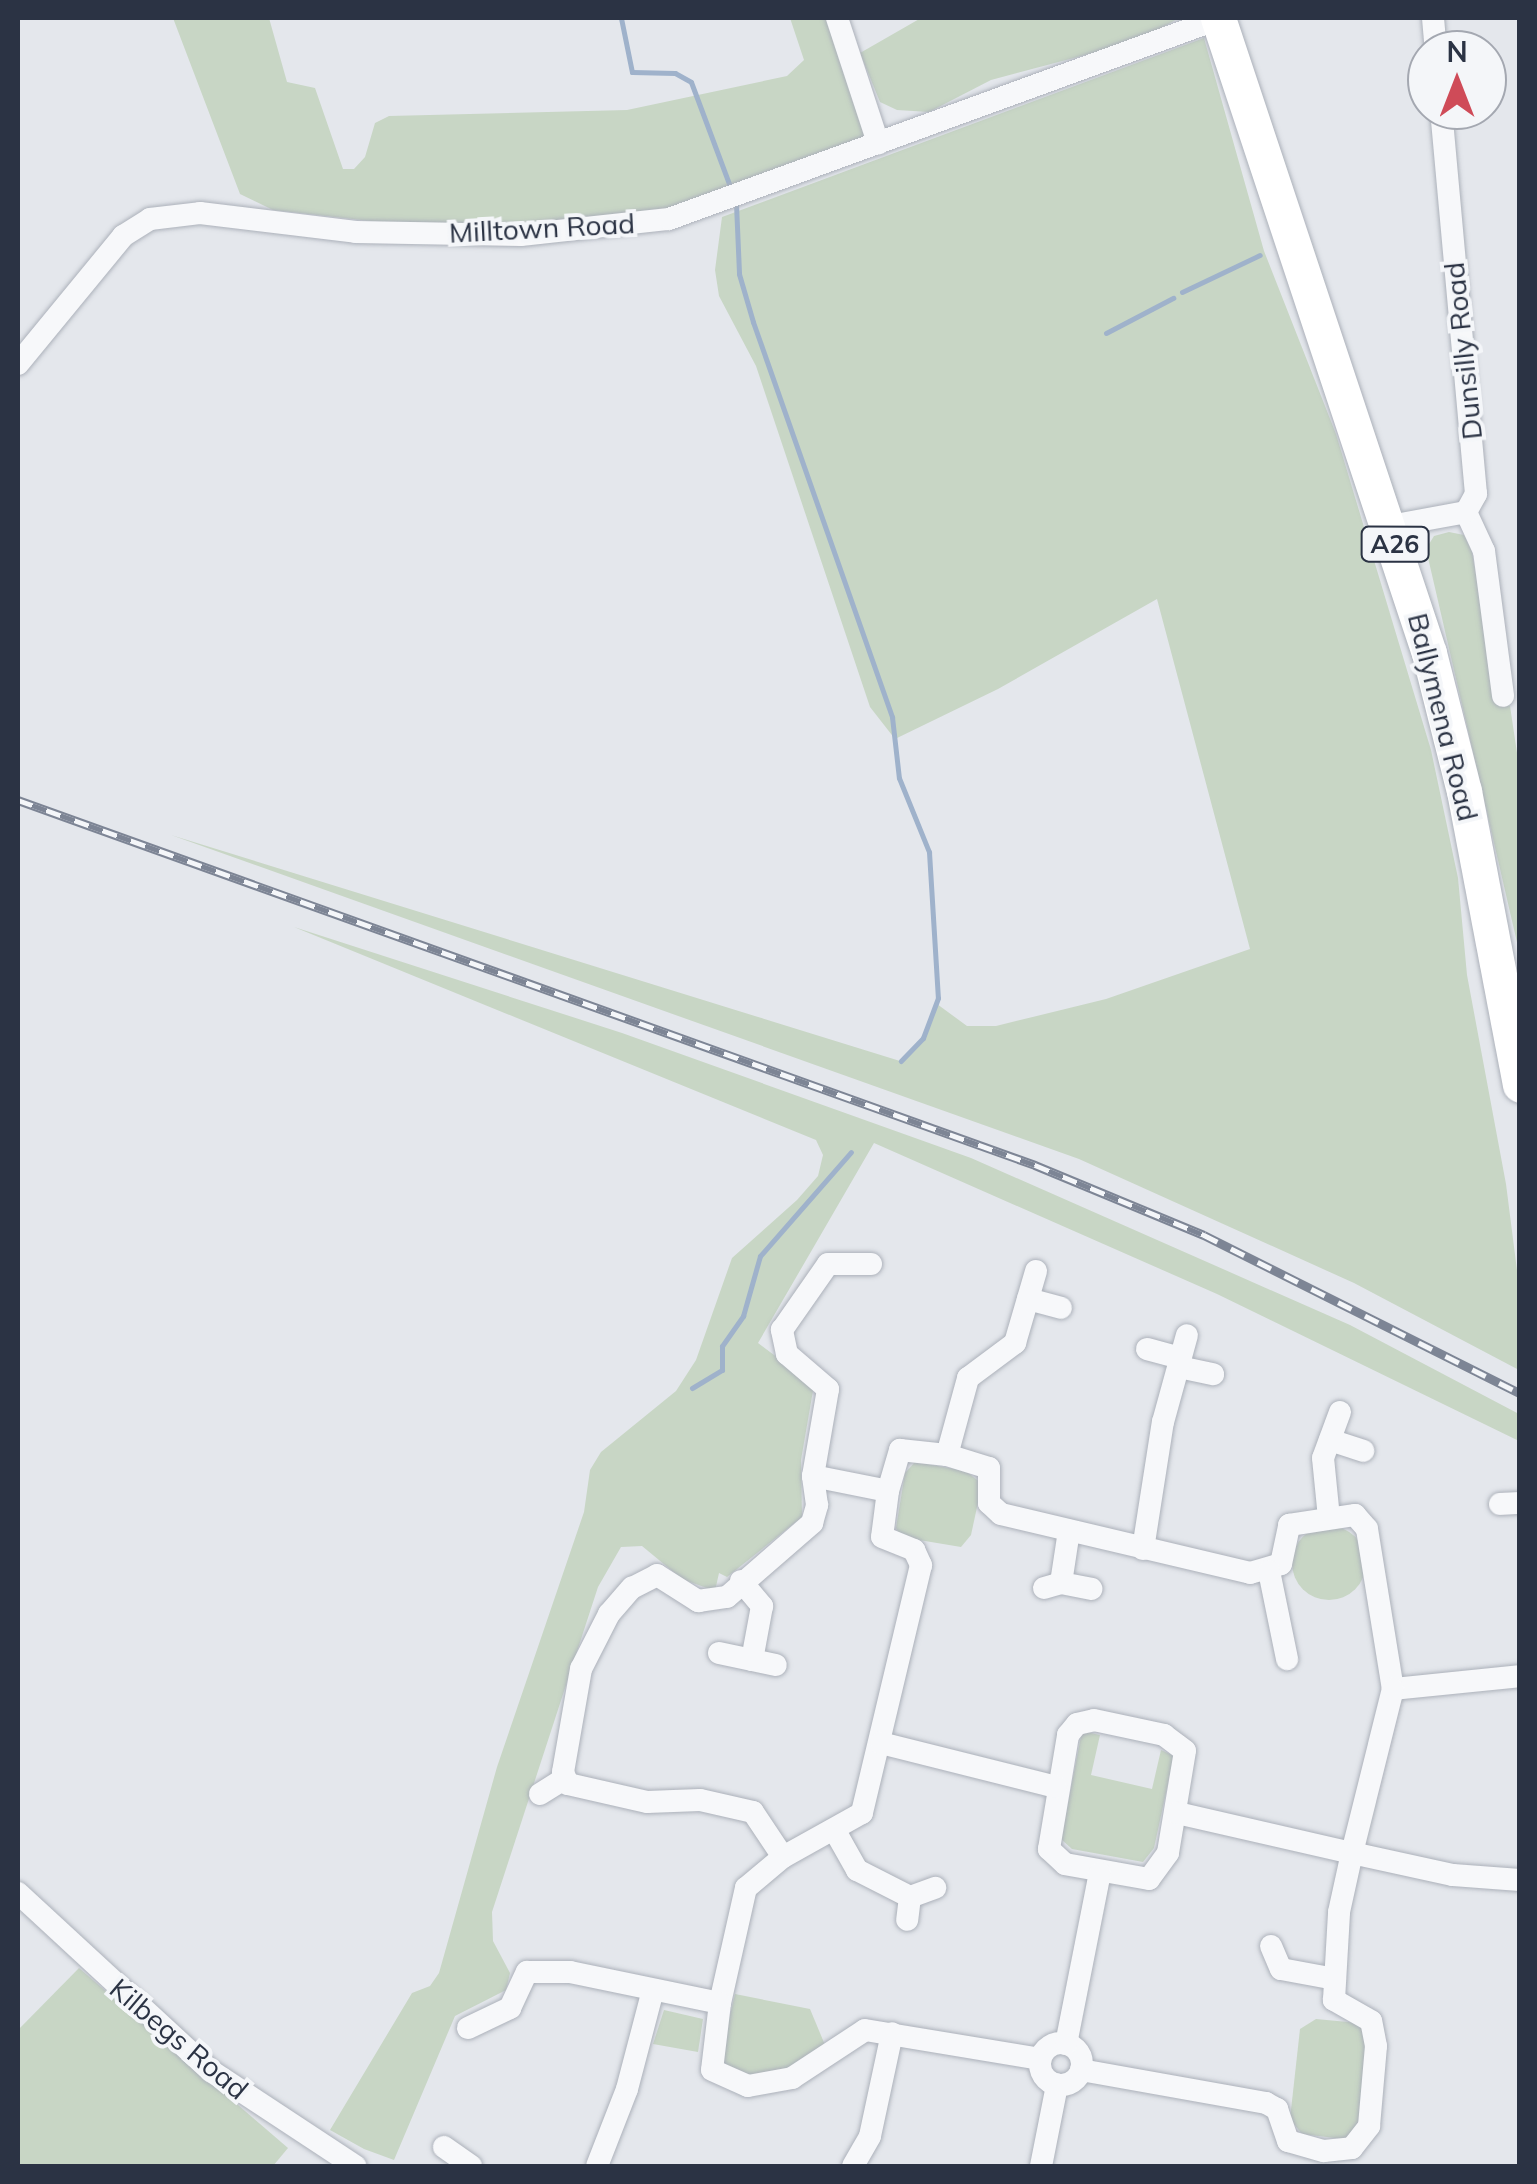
<!DOCTYPE html>
<html>
<head>
<meta charset="utf-8">
<style>
  body { margin:0 }
  #map { position:relative; width:1537px; height:2184px; overflow:hidden; background:#e4e7ec; font-family:Mulish,sans-serif }
  div>[style] { position:absolute }
  .green>* { inset:0; background:#c8d6c5 }
  .round { border-radius:50% }
  .stream>* { height:5px; margin:-2.5px; padding:0 2.5px; transform-origin:2.5px; border-radius:2.5px; background:#9fb2cb }
  .roads { filter:drop-shadow(0 0 2px #acb1ba) drop-shadow(0 0 2px #acb1ba) }
  .minor>* { height:22px; margin:-11px; padding:0 11px; transform-origin:11px; border-radius:11px; background:#f7f8fa }
  .minor>.ring { margin:-11px; padding:0; box-sizing:content-box; background:none; border:22px solid #f7f8fa; border-radius:50% }
  .highway>* { height:35px; margin:-17.5px; padding:0 17.5px; transform-origin:17.5px; border-radius:17.5px; background:#fff }
  .rail>* { height:9px; margin-top:-4.5px; transform-origin:0; background:repeating-linear-gradient(90deg,#f4f6f9 0 15px,#7d8595 0 30px); box-sizing:border-box; border-block:2px solid #7d8595 }
  span { translate:-50% -50%; white-space:nowrap; text-align:center; line-height:1.15; -webkit-text-stroke:8px #f4f6f9; paint-order:stroke }
  .shield-label span { padding:2px 8px; background:#f4f6f9; border:2px solid; border-radius:8px; -webkit-text-stroke-width:0 }
  .shield-label { font-size:25px; color:#2b3344; font-weight:700 }
  .street-label { font-size:28px; color:#2b3344 }
  .frame { position:absolute; inset:0; border:20px solid #2b3344; pointer-events:none }
  .north { position:absolute; left:1407px; top:30px; width:100px; height:100px; box-sizing:border-box; background:#f4f6f9; border:2px solid #a4a8b1; border-radius:50%; rotate:0deg; font-size:28px; font-weight:700; line-height:40px; text-align:center; color:#2b3344 }
  .north::after { content:''; display:block; margin:auto; width:35px; height:45px; background:#cf4b58; clip-path:polygon(50% 0,100% 100%,50% 72%,0 100%) }
</style>
</head>
<body>
<div id="map">
  <div class="green">
    <div style="clip-path:polygon(173px 18px,269px 18px,287px 82px,315px 88px,343px 169px,354px 169px,365px 157px,375px 123px,389px 116px,627px 110px,787px 76px,804px 60px,790px 18px,829px 18px,870px 138px,669px 209px,496px 226px,388px 223px,273px 210px,240px 194px)"></div>
    <div style="clip-path:polygon(921px 18px,1179px 18px,1138px 41px,991px 80px,929px 112px,897px 110px,880px 102px,860px 53px)"></div>
    <div style="clip-path:polygon(1204px 38px,1264px 251px,1336px 434px,1431px 750px,1458px 878px,1467px 975px,1506px 1184px,1519px 1286px,1519px 1370px,1354px 1283px,1079px 1159px,171px 835px,900px 1061px,923px 1038px,937px 1004px,967px 1026px,996px 1026px,1106px 999px,1250px 949px,1157px 599px,998px 689px,895px 739px,870px 707px,756px 366px,719px 296px,715px 270px,722px 217px)"></div>
    <div style="clip-path:polygon(1449px 532px,1464px 535px,1472px 552px,1497px 700px,1510px 706px,1520px 773px,1519px 951px,1426px 549px,1434px 536px)"></div>
    <div style="clip-path:polygon(294px 927px,622px 1033px,971px 1158px,1350px 1325px,1519px 1414px,1519px 1441px,1217px 1294px,874px 1143px,758px 1343px,814px 1385px,801px 1460px,802px 1517px,727px 1577px,719px 1573px,715px 1591px,682px 1579px,642px 1546px,621px 1547px,598px 1587px,492px 1912px,493px 1941px,510px 1973px,506px 1990px,455px 2016px,394px 2160px,364px 2149px,330px 2130px,412px 1993px,430px 1986px,439px 1973px,497px 1767px,584px 1512px,590px 1470px,601px 1452px,676px 1391px,696px 1360px,732px 1258px,797px 1200px,818px 1176px,823px 1155px,816px 1140px)"></div>
    <div style="clip-path:polygon(915px 1462px,966px 1471px,982px 1484px,971px 1535px,961px 1547px,901px 1537px,896px 1528px,905px 1473px)"></div>
    <div class="round" style="left:1292px;top:1526px;width:74px;height:74px"></div>
    <div style="clip-path:polygon(1082px 1731px,1100px 1735px,1091px 1775px,1152px 1789px,1161px 1750px,1174px 1756px,1154px 1848px,1143px 1862px,1072px 1849px,1061px 1839px)"></div>
    <div style="clip-path:polygon(79px 1968px,288px 2148px,273px 2166px,18px 2166px,18px 2030px)"></div>
    <div style="clip-path:polygon(735px 1994px,810px 2009px,825px 2045px,787px 2070px,756px 2077px,725px 2065px,721px 2053px)"></div>
    <div style="clip-path:polygon(664px 2010px,703px 2019px,698px 2052px,653px 2044px)"></div>
    <div style="clip-path:polygon(1316px 2019px,1358px 2023px,1367px 2034px,1358px 2133px,1343px 2139px,1302px 2134px,1290px 2119px,1300px 2029px)"></div>
  </div>
  <div class="stream">
    <div style="left:621px;top:18px;width:55px;rotate:78.5deg"></div>
    <div style="left:632px;top:72px;width:43px;rotate:1.3deg"></div>
    <div style="left:675px;top:73px;width:18px;rotate:29deg"></div>
    <div style="left:691px;top:82px;width:114px;rotate:69.5deg"></div>
    <div style="left:736px;top:204px;width:70px;rotate:87.5deg"></div>
    <div style="left:739px;top:274px;width:50px;rotate:73.7deg"></div>
    <div style="left:753px;top:322px;width:419px;rotate:70.6deg"></div>
    <div style="left:892px;top:717px;width:61px;rotate:83.5deg"></div>
    <div style="left:899px;top:778px;width:80px;rotate:67.9deg"></div>
    <div style="left:929px;top:852px;width:146px;rotate:86.5deg"></div>
    <div style="left:938px;top:998px;width:43px;rotate:110.6deg"></div>
    <div style="left:923px;top:1038px;width:32px;rotate:134deg"></div>
    <div style="left:1182px;top:292px;width:86px;rotate:-25.4deg"></div>
    <div style="left:1106px;top:333px;width:76px;rotate:-27.6deg"></div>
    <div style="left:692px;top:1388px;width:35px;rotate:-31deg"></div>
    <div style="left:722px;top:1370px;width:24px;rotate:-90deg"></div>
    <div style="left:722px;top:1346px;width:37px;rotate:-55deg"></div>
    <div style="left:743px;top:1316px;width:62px;rotate:-74.2deg"></div>
    <div style="left:760px;top:1256px;width:138px;rotate:-48.8deg"></div>
  </div>
  <div class="roads">
    <div class="minor">
      <div style="left:837px;top:18px;width:132px;rotate:71.8deg"></div>
      <div style="left:1433px;top:18px;width:32px;rotate:85deg"></div>
      <div style="left:18px;top:364px;width:166px;rotate:-50.6deg"></div>
      <div style="left:123px;top:236px;width:32px;rotate:-32deg"></div>
      <div style="left:150px;top:219px;width:50px;rotate:-6.8deg"></div>
      <div style="left:200px;top:213px;width:157px;rotate:6.9deg"></div>
      <div style="left:356px;top:232px;width:165px;rotate:1deg"></div>
      <div style="left:521px;top:235px;width:149px;rotate:-6.2deg"></div>
      <div style="left:669px;top:219px;width:584px;rotate:-20.02deg"></div>
      <div style="left:1466px;top:512px;width:43px;rotate:65.2deg"></div>
      <div style="left:1484px;top:551px;width:146px;rotate:82.5deg"></div>
      <div style="left:1390px;top:526px;width:77px;rotate:-10.4deg"></div>
      <div style="left:1466px;top:512px;width:21px;rotate:-61deg"></div>
      <div style="left:1476px;top:494px;width:386px;rotate:-95.2deg"></div>
      <div style="left:1028px;top:1299px;width:34px;rotate:15deg"></div>
      <div style="left:1147px;top:1349px;width:35px;rotate:15deg"></div>
      <div style="left:1179px;top:1367px;width:35px;rotate:12deg"></div>
      <div style="left:1330px;top:1440px;width:35px;rotate:18deg"></div>
      <div style="left:947px;top:1455px;width:80px;rotate:-74.7deg"></div>
      <div style="left:968px;top:1378px;width:59px;rotate:-36.7deg"></div>
      <div style="left:1015px;top:1343px;width:75px;rotate:-73.7deg"></div>
      <div style="left:813px;top:1476px;width:76px;rotate:11.3deg"></div>
      <div style="left:888px;top:1491px;width:46px;rotate:97.4deg"></div>
      <div style="left:882px;top:1537px;width:35px;rotate:22deg"></div>
      <div style="left:914px;top:1550px;width:17px;rotate:65deg"></div>
      <div style="left:921px;top:1565px;width:255px;rotate:103.4deg"></div>
      <div style="left:862px;top:1813px;width:90px;rotate:150.9deg"></div>
      <div style="left:783px;top:1857px;width:54px;rotate:-123.7deg"></div>
      <div style="left:753px;top:1812px;width:54px;rotate:-167.2deg"></div>
      <div style="left:700px;top:1800px;width:53px;rotate:177.8deg"></div>
      <div style="left:647px;top:1802px;width:81px;rotate:-167.2deg"></div>
      <div style="left:568px;top:1784px;width:13px;rotate:-113deg"></div>
      <div style="left:563px;top:1772px;width:105px;rotate:-80.1deg"></div>
      <div style="left:581px;top:1669px;width:62px;rotate:-63deg"></div>
      <div style="left:609px;top:1614px;width:35px;rotate:-49deg"></div>
      <div style="left:632px;top:1588px;width:28px;rotate:-27deg"></div>
      <div style="left:657px;top:1575px;width:49px;rotate:32.4deg"></div>
      <div style="left:698px;top:1601px;width:29px;rotate:-8deg"></div>
      <div style="left:727px;top:1597px;width:113px;rotate:-41deg"></div>
      <div style="left:812px;top:1523px;width:19px;rotate:-74deg"></div>
      <div style="left:817px;top:1505px;width:29px;rotate:-98deg"></div>
      <div style="left:813px;top:1476px;width:88px;rotate:-80.2deg"></div>
      <div style="left:828px;top:1389px;width:54px;rotate:-139.5deg"></div>
      <div style="left:787px;top:1354px;width:25px;rotate:-102deg"></div>
      <div style="left:782px;top:1330px;width:80px;rotate:-55.1deg"></div>
      <div style="left:828px;top:1264px;width:43px"></div>
      <div style="left:888px;top:1491px;width:43px;rotate:-73.7deg"></div>
      <div style="left:900px;top:1450px;width:47px;rotate:6.1deg"></div>
      <div style="left:947px;top:1455px;width:44px;rotate:17.2deg"></div>
      <div style="left:989px;top:1468px;width:35px;rotate:90deg"></div>
      <div style="left:989px;top:1503px;width:16px;rotate:43deg"></div>
      <div style="left:1001px;top:1514px;width:256px;rotate:13.3deg"></div>
      <div style="left:1250px;top:1573px;width:32px;rotate:-16deg"></div>
      <div style="left:1281px;top:1564px;width:40px;rotate:-78deg"></div>
      <div style="left:1289px;top:1525px;width:67px;rotate:-8.6deg"></div>
      <div style="left:1355px;top:1515px;width:18px;rotate:49deg"></div>
      <div style="left:1367px;top:1529px;width:162px;rotate:80.8deg"></div>
      <div style="left:1393px;top:1689px;width:128px;rotate:-5.8deg"></div>
      <div style="left:1500px;top:1504px;width:20px;rotate:-3deg"></div>
      <div style="left:1329px;top:1518px;width:60px;rotate:-95.7deg"></div>
      <div style="left:1323px;top:1458px;width:49px;rotate:-69.7deg"></div>
      <div style="left:1143px;top:1549px;width:129px;rotate:-81.1deg"></div>
      <div style="left:1163px;top:1422px;width:90px;rotate:-74.6deg"></div>
      <div style="left:1269px;top:1571px;width:90px;rotate:78.4deg"></div>
      <div style="left:741px;top:1581px;width:33px;rotate:50deg"></div>
      <div style="left:762px;top:1606px;width:55px;rotate:100.5deg"></div>
      <div style="left:1061px;top:1583px;width:53px;rotate:-81.3deg"></div>
      <div style="left:1044px;top:1588px;width:18px;rotate:-16deg"></div>
      <div style="left:1061px;top:1583px;width:31px;rotate:11deg"></div>
      <div style="left:719px;top:1653px;width:58px;rotate:11.9deg"></div>
      <div style="left:1094px;top:1720px;width:72px;rotate:12.1deg"></div>
      <div style="left:1164px;top:1735px;width:26px;rotate:37deg"></div>
      <div style="left:1185px;top:1751px;width:103px;rotate:99.5deg"></div>
      <div style="left:1168px;top:1853px;width:32px;rotate:126deg"></div>
      <div style="left:1149px;top:1879px;width:85px;rotate:-169.9deg"></div>
      <div style="left:1065px;top:1864px;width:22px;rotate:-137deg"></div>
      <div style="left:1049px;top:1849px;width:116px;rotate:-80.5deg"></div>
      <div style="left:1068px;top:1735px;width:14px;rotate:-51deg"></div>
      <div style="left:1077px;top:1724px;width:17px;rotate:-13deg"></div>
      <div style="left:881px;top:1743px;width:180px;rotate:14.1deg"></div>
      <div style="left:540px;top:1794px;width:28px;rotate:-32deg"></div>
      <div style="left:1177px;top:1813px;width:180px;rotate:12.9deg"></div>
      <div style="left:1352px;top:1853px;width:169px;rotate:-76deg"></div>
      <div style="left:835px;top:1831px;width:45px;rotate:60.6deg"></div>
      <div style="left:857px;top:1870px;width:59px;rotate:27deg"></div>
      <div style="left:910px;top:1897px;width:23px;rotate:97deg"></div>
      <div style="left:18px;top:1893px;width:263px;rotate:42.7deg"></div>
      <div style="left:211px;top:2071px;width:173px;rotate:33.4deg"></div>
      <div style="left:910px;top:1897px;width:27px;rotate:-20deg"></div>
      <div style="left:1271px;top:1946px;width:25px;rotate:67deg"></div>
      <div style="left:1281px;top:1969px;width:55px;rotate:10.5deg"></div>
      <div style="left:720px;top:2003px;width:118px;rotate:-77.3deg"></div>
      <div style="left:746px;top:1888px;width:48px;rotate:-40deg"></div>
      <div style="left:468px;top:2028px;width:47px;rotate:-25.5deg"></div>
      <div style="left:510px;top:2008px;width:40px;rotate:-65deg"></div>
      <div style="left:527px;top:1972px;width:43px"></div>
      <div style="left:570px;top:1972px;width:153px;rotate:11.7deg"></div>
      <div style="left:720px;top:2003px;width:67px;rotate:96.8deg"></div>
      <div style="left:712px;top:2070px;width:39px;rotate:24deg"></div>
      <div style="left:748px;top:2086px;width:45px;rotate:-10.3deg"></div>
      <div style="left:792px;top:2078px;width:87px;rotate:-33.3deg"></div>
      <div style="left:865px;top:2030px;width:177px;rotate:9.4deg"></div>
      <div class="ring" style="left:1040px;top:2043px;width:20px;height:20px"></div>
      <div style="left:1066px;top:2044px;width:174px;rotate:-78.8deg"></div>
      <div style="left:1081px;top:2070px;width:188px;rotate:10.1deg"></div>
      <div style="left:1266px;top:2103px;width:13px;rotate:29deg"></div>
      <div style="left:1277px;top:2109px;width:34px;rotate:71deg"></div>
      <div style="left:1288px;top:2141px;width:37px;rotate:16deg"></div>
      <div style="left:1324px;top:2151px;width:28px;rotate:-6deg"></div>
      <div style="left:1352px;top:2148px;width:28px;rotate:-52deg"></div>
      <div style="left:1369px;top:2126px;width:80px;rotate:-85deg"></div>
      <div style="left:1376px;top:2046px;width:25px;rotate:-101deg"></div>
      <div style="left:1371px;top:2021px;width:43px;rotate:-150.4deg"></div>
      <div style="left:1334px;top:2000px;width:88px;rotate:-86.7deg"></div>
      <div style="left:1339px;top:1912px;width:60px;rotate:-77.6deg"></div>
      <div style="left:1352px;top:1853px;width:103px;rotate:12.3deg"></div>
      <div style="left:1453px;top:1875px;width:67px;rotate:4.3deg"></div>
      <div style="left:444px;top:2147px;width:33px;rotate:35deg"></div>
      <div style="left:597px;top:2166px;width:83px;rotate:-68.7deg"></div>
      <div style="left:627px;top:2089px;width:102px;rotate:-75.3deg"></div>
      <div style="left:853px;top:2166px;width:34px;rotate:-60deg"></div>
      <div style="left:870px;top:2136px;width:105px;rotate:-77.9deg"></div>
      <div style="left:1041px;top:2166px;width:83px;rotate:-78.8deg"></div>
    </div>
    <div class="highway">
      <div style="left:1218px;top:18px;width:669px;rotate:71.62deg"></div>
      <div style="left:1429px;top:653px;width:142px;rotate:75.8deg"></div>
      <div style="left:1464px;top:791px;width:299px;rotate:79.2deg"></div>
    </div>
  </div>
  <div class="rail">
    <div style="left:18px;top:800px;width:1081px;rotate:19.74deg"></div>
    <div style="left:1035px;top:1165px;width:183px;rotate:22.5deg"></div>
    <div style="left:1204px;top:1235px;width:353px;rotate:26.6deg"></div>
  </div>
  <div class="shield-label">
    <span style="left:1395px;top:544px">A26</span>
  </div>
  <div class="street-label">
    <span style="left:542px;top:228px;rotate:-3deg">Milltown Road</span>
    <span style="left:1463px;top:351px;rotate:-96deg">Dunsilly Road</span>
    <span style="left:1443px;top:717px;rotate:76deg">Ballymena Road</span>
    <span style="left:179px;top:2039px;rotate:40deg">Kilbegs Road</span>
  </div>
  <div class="frame"></div>
  <div class="north">N</div>
</div>
</body>
</html>
